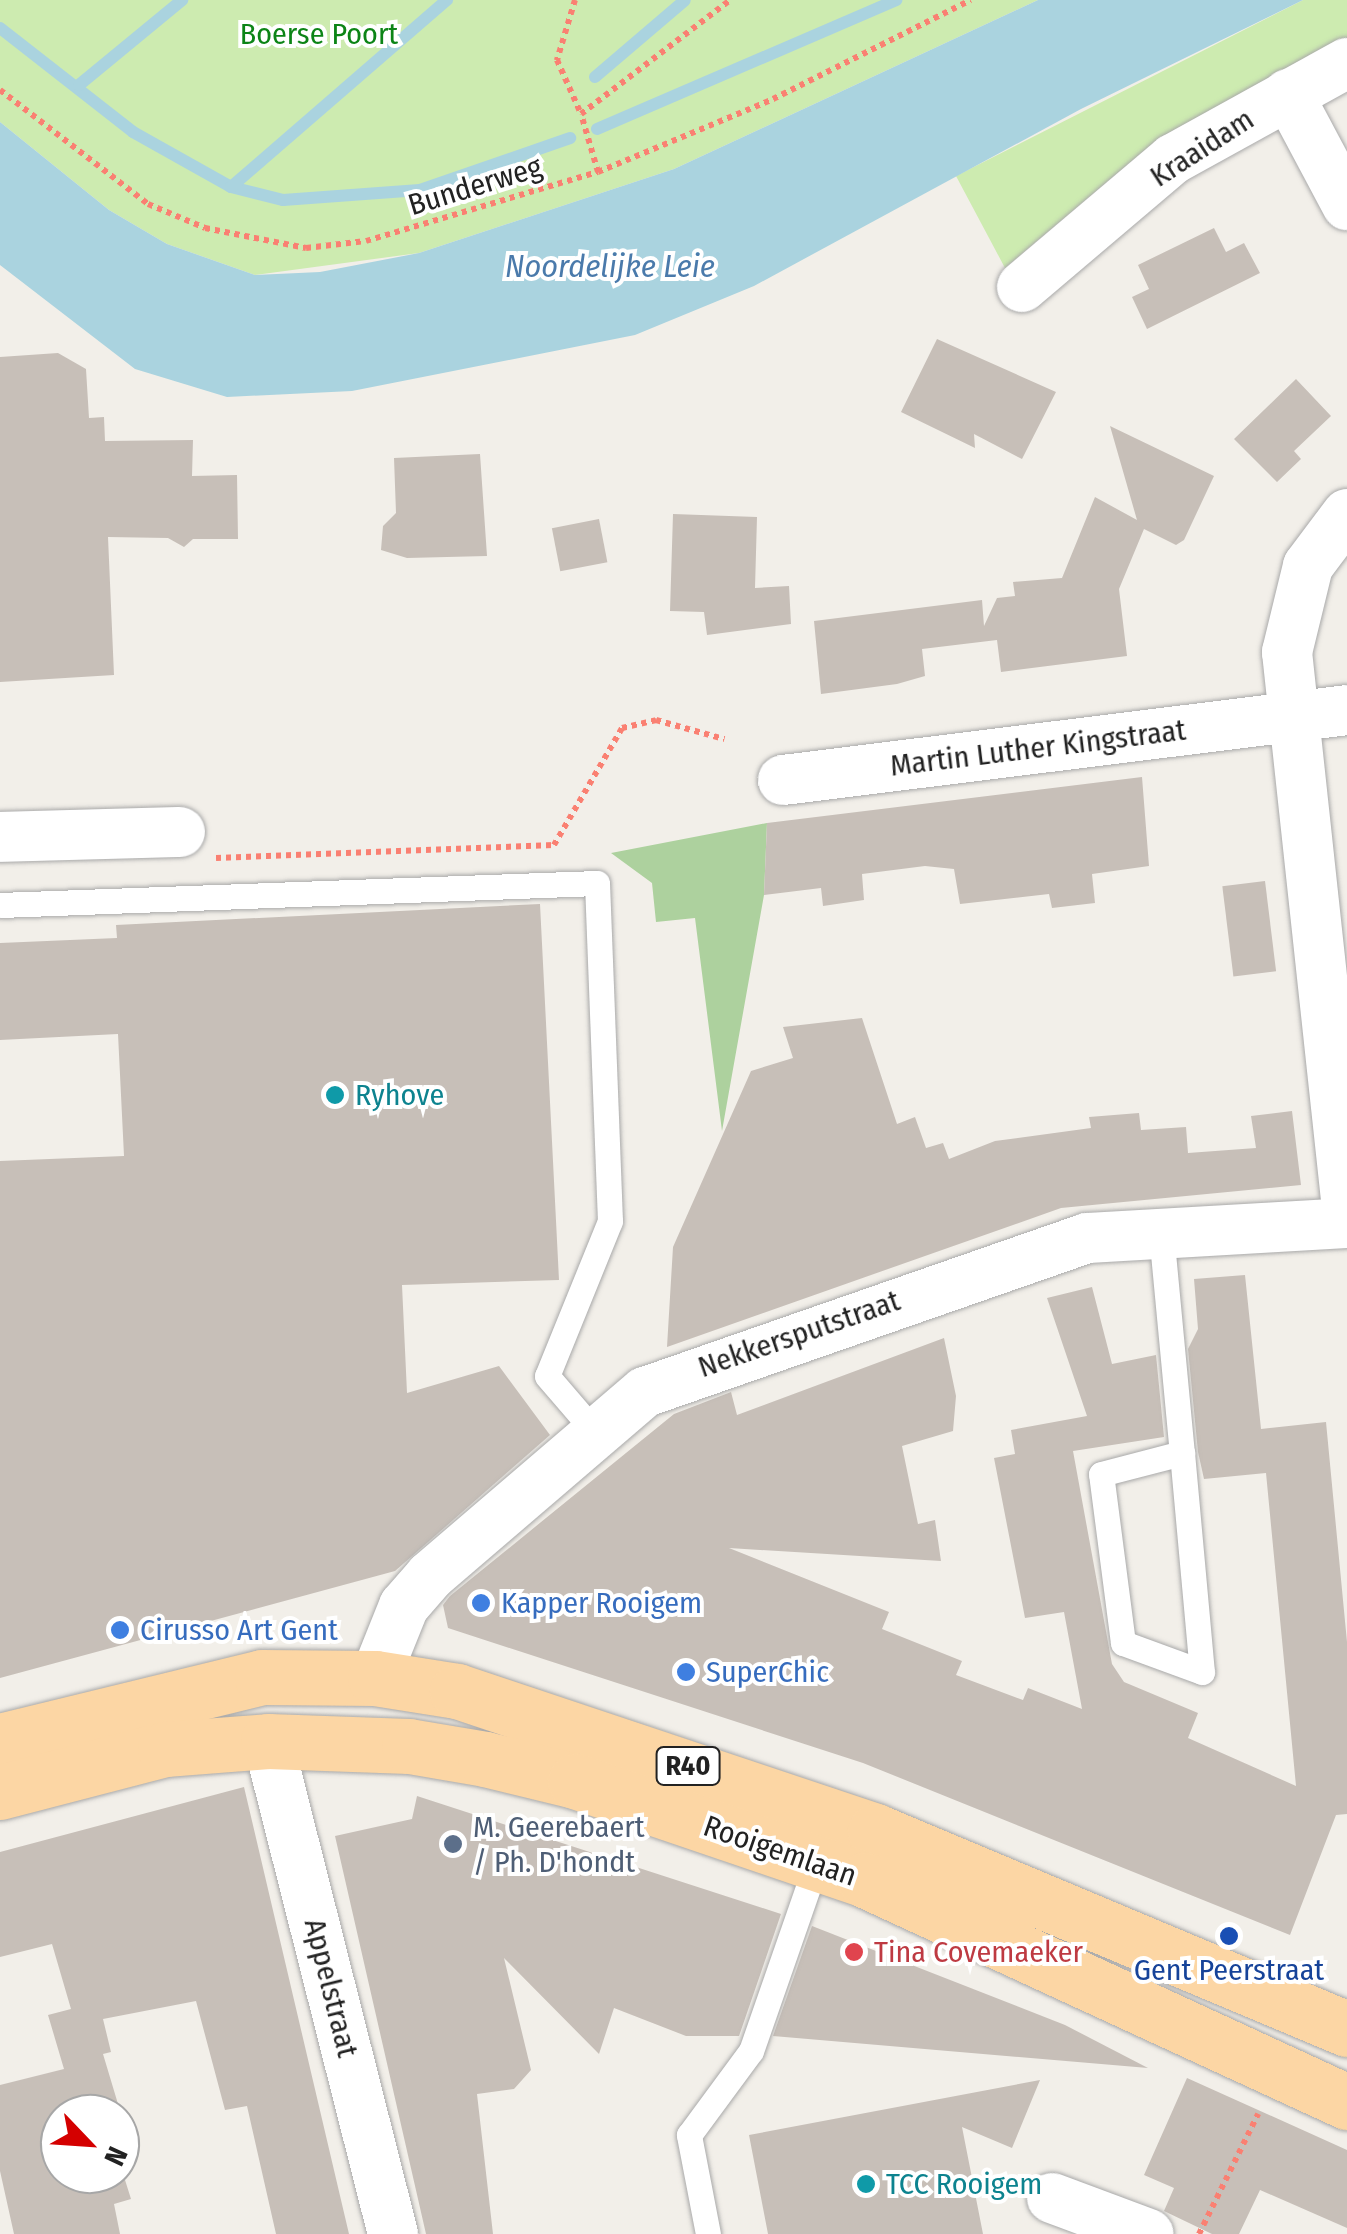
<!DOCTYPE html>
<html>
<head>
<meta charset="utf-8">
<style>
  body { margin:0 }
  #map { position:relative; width:1347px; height:2234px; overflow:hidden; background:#f2efe9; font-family:"Fira Sans Condensed",sans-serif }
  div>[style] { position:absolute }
  .grass>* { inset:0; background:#cdebb0 }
  .forest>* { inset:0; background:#add19e }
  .water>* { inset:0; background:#aad3df }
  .stream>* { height:12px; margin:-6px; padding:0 6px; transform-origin:6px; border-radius:6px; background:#aad3df }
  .building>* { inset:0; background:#c7bfb8; transform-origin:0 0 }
  .path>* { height:6px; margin-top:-3px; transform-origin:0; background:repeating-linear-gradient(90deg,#fa8072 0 5px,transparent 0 10px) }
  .roads { filter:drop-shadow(0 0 2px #a9a9a9) drop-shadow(0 0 2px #a9a9a9) }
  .service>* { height:25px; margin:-12.5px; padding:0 12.5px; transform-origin:12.5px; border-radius:12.5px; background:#fff }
  .minor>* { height:50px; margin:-25px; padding:0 25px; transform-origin:25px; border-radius:25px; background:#fff }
  .primary>* { height:55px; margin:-27.5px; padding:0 27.5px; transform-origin:27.5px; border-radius:27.5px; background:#fcd6a4 }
  .dots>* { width:28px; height:28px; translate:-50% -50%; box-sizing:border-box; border:5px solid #fff; border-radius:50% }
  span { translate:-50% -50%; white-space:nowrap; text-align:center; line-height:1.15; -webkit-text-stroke:8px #fff; paint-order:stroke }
  .shield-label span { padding:2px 8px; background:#fff; border:2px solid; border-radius:8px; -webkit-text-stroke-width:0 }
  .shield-label { font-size:28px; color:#222; font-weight:700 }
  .park-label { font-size:30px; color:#0c8416 }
  .street-label { font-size:30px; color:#222 }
  .culture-label { font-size:30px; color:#0d838f }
  .left { translate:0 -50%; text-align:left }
  .shop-label { font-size:30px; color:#366cbe }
  .service-label { font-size:30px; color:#4e5e75 }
  .health-label { font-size:30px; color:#be3a42 }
  .transit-label { font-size:30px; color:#164399 }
  .water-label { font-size:32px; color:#4a7aab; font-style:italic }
  .north { position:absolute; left:40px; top:2094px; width:100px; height:100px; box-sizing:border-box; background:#fff; border:2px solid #a7a7a7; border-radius:50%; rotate:115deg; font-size:28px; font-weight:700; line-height:40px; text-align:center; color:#222 }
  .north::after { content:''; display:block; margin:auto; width:35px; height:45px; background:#d40000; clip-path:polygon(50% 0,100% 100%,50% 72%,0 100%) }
</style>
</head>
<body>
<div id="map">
  <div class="grass">
    <div style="clip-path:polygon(0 0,1038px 0,674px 169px,419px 253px,255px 275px,167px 244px,109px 210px,0 122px)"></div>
    <div style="clip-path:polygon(1303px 0,1347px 0,1347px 40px,1159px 138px,1005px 268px,956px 176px)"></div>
  </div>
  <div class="forest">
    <div style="clip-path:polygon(767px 823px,764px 895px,722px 1131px,695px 918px,656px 922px,652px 883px,611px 853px)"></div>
  </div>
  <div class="water">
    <div style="clip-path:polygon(1038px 0,1303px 0,1081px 109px,754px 286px,635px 335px,352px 391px,227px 397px,135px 369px,0 265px,0 122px,109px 210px,167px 244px,255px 275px,320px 272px,419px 253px,674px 169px)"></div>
  </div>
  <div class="stream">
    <div style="left:0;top:28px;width:169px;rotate:38deg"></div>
    <div style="left:133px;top:132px;width:112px;rotate:29.3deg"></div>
    <div style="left:231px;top:187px;width:54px;rotate:14deg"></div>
    <div style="left:283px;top:200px;width:137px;rotate:-4.2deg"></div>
    <div style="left:420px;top:190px;width:159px;rotate:-19.1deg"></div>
    <div style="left:595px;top:77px;width:118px;rotate:-40.5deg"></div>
    <div style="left:79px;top:85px;width:134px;rotate:-39.5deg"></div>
    <div style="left:597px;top:129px;width:326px;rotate:-23.3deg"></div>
    <div style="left:231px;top:187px;width:286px;rotate:-40.9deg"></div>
  </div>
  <div class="building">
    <div style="clip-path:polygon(1214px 228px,1226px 252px,1244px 243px,1260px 273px,1147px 329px,1132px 297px,1149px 289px,1138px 265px)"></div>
    <div style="clip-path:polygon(937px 339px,1056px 392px,1022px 459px,974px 434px,975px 448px,901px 412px)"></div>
    <div style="clip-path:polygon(58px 353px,86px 369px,89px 418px,104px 417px,105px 441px,193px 440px,192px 476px,237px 475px,238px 539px,193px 539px,184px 547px,168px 538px,108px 537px,114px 675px,0 682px,0 357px)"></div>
    <div style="clip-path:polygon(1296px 379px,1331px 416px,1294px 451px,1301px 459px,1277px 482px,1234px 439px)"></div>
    <div style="clip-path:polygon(1110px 426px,1214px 476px,1184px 540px,1176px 545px,1144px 529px,1119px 589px,1127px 656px,1001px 672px,997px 640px,922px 649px,925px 676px,897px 684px,821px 694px,814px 621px,982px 600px,984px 626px,997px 598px,1015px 596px,1013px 582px,1062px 578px,1095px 497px,1137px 520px)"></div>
    <div style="clip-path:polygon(480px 454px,487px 556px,407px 558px,381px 550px,383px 526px,396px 513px,394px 458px)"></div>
    <div style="clip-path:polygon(673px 514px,757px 517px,755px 588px,789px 586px,791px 624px,707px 635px,704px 612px,670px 611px)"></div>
    <div style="left:599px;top:519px;width:44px;height:48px;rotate:79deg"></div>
    <div style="clip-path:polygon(1142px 777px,1149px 866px,1092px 874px,1095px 903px,1052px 908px,1049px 894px,960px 904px,954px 869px,925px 866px,862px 874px,864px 900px,823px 906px,821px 888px,764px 895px,767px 823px)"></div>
    <div style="left:1265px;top:881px;width:91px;height:43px;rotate:83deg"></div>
    <div style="clip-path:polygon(540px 904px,559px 1280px,402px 1285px,407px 1393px,499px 1366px,550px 1435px,395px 1571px,0 1678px,0 1161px,124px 1156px,118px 1034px,0 1040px,0 943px,117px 938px,116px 925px)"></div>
    <div style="clip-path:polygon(862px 1018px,897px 1124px,915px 1117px,926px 1148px,943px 1143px,949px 1159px,995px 1141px,1091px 1128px,1089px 1117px,1139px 1113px,1141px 1130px,1186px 1127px,1188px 1153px,1256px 1148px,1251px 1116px,1292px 1111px,1301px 1185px,1061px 1208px,667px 1347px,673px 1247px,751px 1071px,793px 1058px,783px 1027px)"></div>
    <div style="clip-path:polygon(1245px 1275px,1261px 1429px,1326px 1422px,1347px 1642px,1347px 1814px,1336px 1815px,1290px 1935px,863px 1763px,448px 1628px,443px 1605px,450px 1596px,674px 1414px,731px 1392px,737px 1415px,944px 1338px,956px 1396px,953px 1431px,902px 1446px,918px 1524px,935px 1520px,941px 1561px,729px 1548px,889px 1612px,882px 1629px,962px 1661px,956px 1675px,1023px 1700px,1028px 1688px,1082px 1709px,1064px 1612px,1025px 1618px,994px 1458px,1015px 1454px,1011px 1430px,1087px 1416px,1047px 1298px,1092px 1287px,1112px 1364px,1156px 1355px,1164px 1437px,1073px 1451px,1112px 1664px,1124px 1682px,1198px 1713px,1188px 1738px,1296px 1786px,1266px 1473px,1204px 1479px,1198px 1452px,1188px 1349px,1198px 1329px,1194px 1279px)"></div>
    <div style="clip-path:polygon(244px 1787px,349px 2234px,276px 2234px,247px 2106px,225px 2110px,196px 2001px,103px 2019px,111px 2052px,103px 2054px,133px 2154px,120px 2157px,120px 2114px,60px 2114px,60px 2174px,120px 2174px,120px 2164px,131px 2199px,114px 2204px,120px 2234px,14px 2234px,0 2171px,0 2085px,64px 2069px,48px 2015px,71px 2009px,52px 1944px,0 1957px,0 1852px)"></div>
    <div style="clip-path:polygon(417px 1796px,781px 1914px,739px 2036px,686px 2036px,614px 2008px,599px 2054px,504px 1958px,531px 2070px,514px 2089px,477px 2094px,493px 2234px,426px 2234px,335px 1836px,412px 1819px)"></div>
    <div style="clip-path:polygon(812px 1926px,1065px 2025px,1148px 2068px,773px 2036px)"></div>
    <div style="clip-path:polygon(1187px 2078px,1347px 2150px,1347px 2228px,1260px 2190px,1239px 2234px,1212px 2234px,1164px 2211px,1174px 2188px,1144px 2175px)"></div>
    <div style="clip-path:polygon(1040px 2080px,1012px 2148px,962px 2127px,983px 2234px,768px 2234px,749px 2135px)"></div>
  </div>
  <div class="path">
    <div style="left:575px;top:0;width:63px;rotate:106.7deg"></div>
    <div style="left:557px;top:60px;width:59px;rotate:66deg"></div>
    <div style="left:0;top:90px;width:187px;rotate:37.6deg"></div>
    <div style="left:148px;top:204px;width:62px;rotate:22.8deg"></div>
    <div style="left:205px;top:228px;width:103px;rotate:11.2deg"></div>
    <div style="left:306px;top:248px;width:60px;rotate:-6.7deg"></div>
    <div style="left:366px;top:241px;width:242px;rotate:-16.6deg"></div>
    <div style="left:598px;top:172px;width:190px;rotate:-22.6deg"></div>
    <div style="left:773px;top:99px;width:221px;rotate:-26.6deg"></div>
    <div style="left:598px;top:172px;width:60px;rotate:-106.3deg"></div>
    <div style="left:581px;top:114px;width:188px;rotate:-37.4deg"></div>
    <div style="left:216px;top:858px;width:338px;rotate:-2.2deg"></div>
    <div style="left:554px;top:845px;width:135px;rotate:-59.8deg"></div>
    <div style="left:622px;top:728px;width:35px;rotate:-13deg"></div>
    <div style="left:656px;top:720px;width:71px;rotate:15.6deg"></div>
    <div style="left:1199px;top:2234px;width:134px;rotate:-63.8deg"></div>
  </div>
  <div class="roads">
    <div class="service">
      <div style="left:0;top:905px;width:597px;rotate:-2.11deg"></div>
      <div style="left:597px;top:883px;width:338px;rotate:87.8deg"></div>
      <div style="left:610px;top:1221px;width:167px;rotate:112.1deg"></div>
      <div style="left:547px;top:1376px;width:75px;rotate:49.3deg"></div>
      <div style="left:1161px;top:1232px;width:222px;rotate:84.6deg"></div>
      <div style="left:1182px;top:1453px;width:220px;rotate:84.8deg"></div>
      <div style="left:1202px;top:1672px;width:84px;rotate:-159.8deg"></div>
      <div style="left:1123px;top:1643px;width:170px;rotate:-97.4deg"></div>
      <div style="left:1101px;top:1474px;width:84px;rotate:-14.5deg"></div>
      <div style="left:708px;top:2234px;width:101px;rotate:-100.9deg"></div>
      <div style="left:689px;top:2135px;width:104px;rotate:-53.6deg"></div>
      <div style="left:751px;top:2051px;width:200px;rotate:-70.8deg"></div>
    </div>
    <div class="minor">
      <div style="left:1288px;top:94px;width:126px;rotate:62deg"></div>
      <div style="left:1022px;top:287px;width:198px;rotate:-40.3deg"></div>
      <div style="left:1173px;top:159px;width:199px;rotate:-28.9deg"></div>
      <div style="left:1347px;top:514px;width:65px;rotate:126.9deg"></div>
      <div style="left:1308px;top:566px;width:89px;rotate:103.7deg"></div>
      <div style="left:1287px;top:652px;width:560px;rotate:83.85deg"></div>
      <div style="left:783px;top:780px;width:568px;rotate:-7.07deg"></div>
      <div style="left:0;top:837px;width:180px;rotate:-1.6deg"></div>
      <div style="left:375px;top:1678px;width:78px;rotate:-68.1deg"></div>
      <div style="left:404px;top:1606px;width:40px;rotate:-49deg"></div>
      <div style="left:430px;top:1576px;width:283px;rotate:-40.6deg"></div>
      <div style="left:645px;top:1392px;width:468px;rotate:-19.2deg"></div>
      <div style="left:1087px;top:1238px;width:260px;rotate:-3.3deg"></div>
      <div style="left:268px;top:1741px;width:509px;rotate:75.77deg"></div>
      <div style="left:1052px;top:2198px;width:103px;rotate:20.4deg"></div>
    </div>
    <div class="primary">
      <div style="left:0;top:1741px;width:270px;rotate:-13.7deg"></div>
      <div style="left:262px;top:1677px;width:113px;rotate:0.5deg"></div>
      <div style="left:375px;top:1678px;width:83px;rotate:9deg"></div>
      <div style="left:457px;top:1691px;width:441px;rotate:18.5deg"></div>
      <div style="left:875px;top:1831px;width:512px;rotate:22.76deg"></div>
      <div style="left:0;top:1792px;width:171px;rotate:-14.6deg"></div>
      <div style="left:165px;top:1749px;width:103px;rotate:-4.4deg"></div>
      <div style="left:268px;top:1741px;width:141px;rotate:2deg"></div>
      <div style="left:409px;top:1746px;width:77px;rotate:9.7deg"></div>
      <div style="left:485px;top:1759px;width:93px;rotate:13.7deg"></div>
      <div style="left:575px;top:1781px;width:306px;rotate:18.8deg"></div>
      <div style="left:865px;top:1880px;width:531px;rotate:24.73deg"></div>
    </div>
  </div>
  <div class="dots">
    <div style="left:335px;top:1095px;background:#0f9aa8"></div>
    <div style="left:481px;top:1603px;background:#3f7fe0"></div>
    <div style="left:120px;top:1630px;background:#3f7fe0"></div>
    <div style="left:686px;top:1672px;background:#3f7fe0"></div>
    <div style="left:453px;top:1844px;background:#5c6f8a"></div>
    <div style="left:1229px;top:1936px;background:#1a4fb4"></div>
    <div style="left:854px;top:1952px;background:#e0444e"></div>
    <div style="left:866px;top:2184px;background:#0f9aa8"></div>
  </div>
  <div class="shield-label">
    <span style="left:688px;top:1766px">R40</span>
  </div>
  <div class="park-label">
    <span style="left:319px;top:34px">Boerse Poort</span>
  </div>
  <div class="street-label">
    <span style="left:1202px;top:148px;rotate:-33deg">Kraaidam</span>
    <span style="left:475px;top:186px;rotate:-17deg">Bunderweg</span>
    <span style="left:1038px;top:748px;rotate:-7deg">Martin Luther Kingstraat</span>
    <span style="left:799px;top:1334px;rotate:-19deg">Nekkersputstraat</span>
    <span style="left:780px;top:1851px;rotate:19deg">Rooigemlaan</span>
    <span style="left:331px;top:1988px;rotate:76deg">Appelstraat</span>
  </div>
  <div class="culture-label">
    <span class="left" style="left:355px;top:1095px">Ryhove</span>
    <span class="left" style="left:886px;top:2184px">TCC Rooigem</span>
  </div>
  <div class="shop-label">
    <span class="left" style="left:501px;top:1603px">Kapper Rooigem</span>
    <span class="left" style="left:140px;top:1630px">Cirusso Art Gent</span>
    <span class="left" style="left:706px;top:1672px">SuperChic</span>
  </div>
  <div class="service-label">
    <span class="left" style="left:473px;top:1844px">M. Geerebaert<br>/ Ph. D'hondt</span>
  </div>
  <div class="health-label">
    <span class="left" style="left:874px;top:1952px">Tina Covemaeker</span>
  </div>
  <div class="transit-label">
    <span style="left:1229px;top:1970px">Gent Peerstraat</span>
  </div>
  <div class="water-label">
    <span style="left:610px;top:266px">Noordelijke Leie</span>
  </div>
  <div class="north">N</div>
</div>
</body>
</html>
